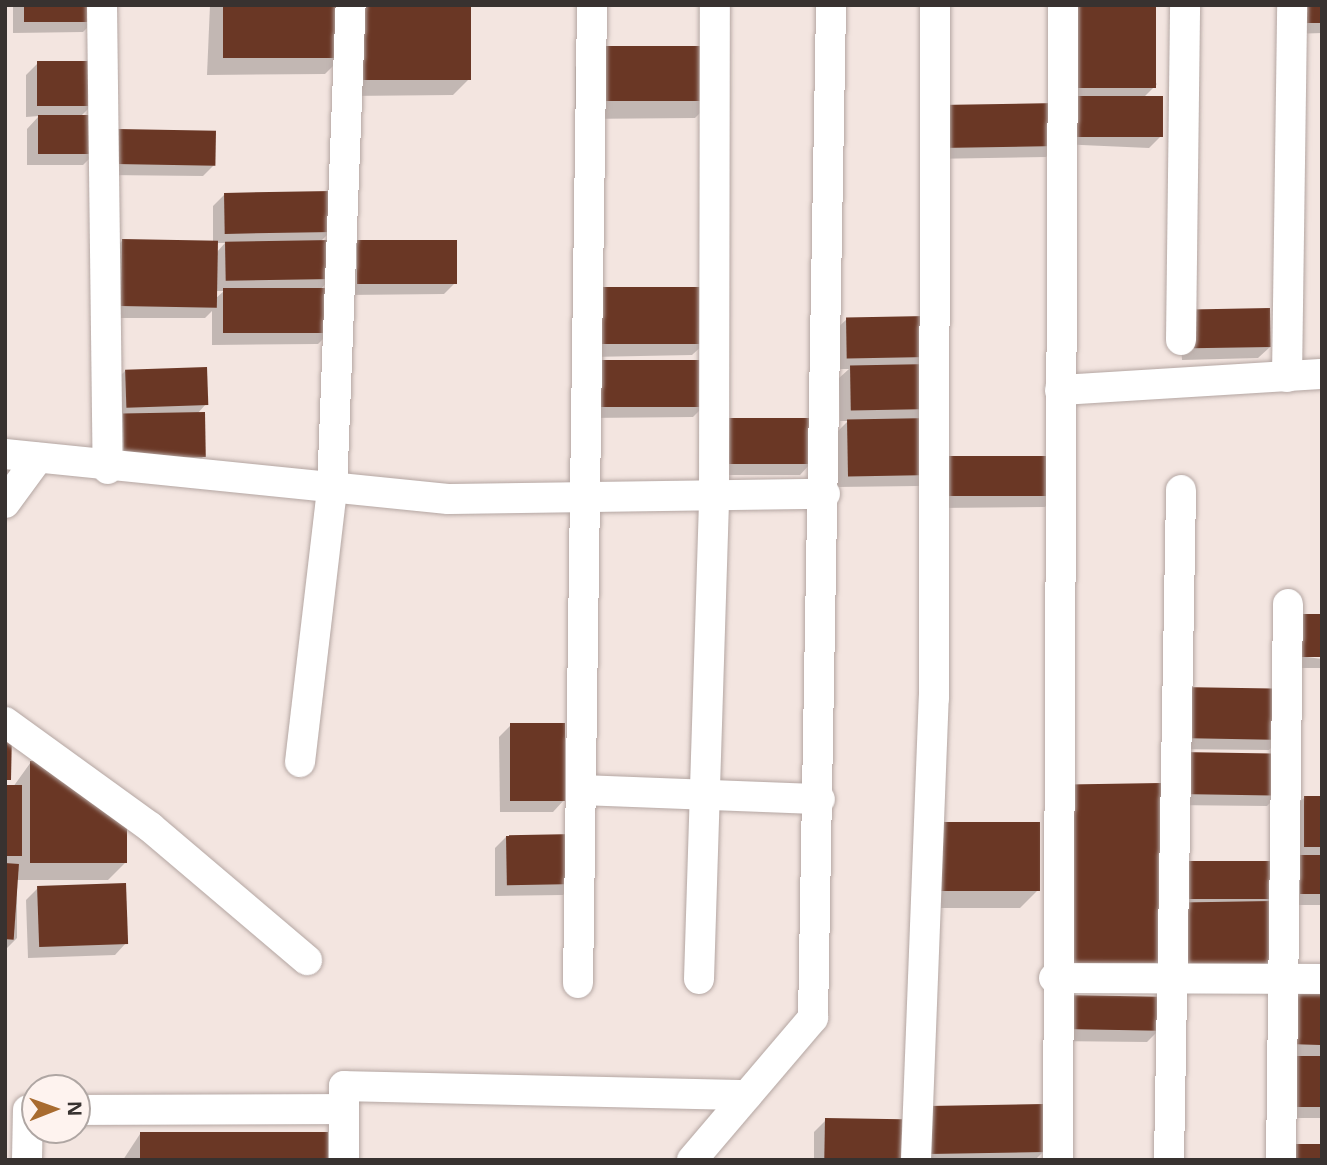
<!DOCTYPE html>
<html>
<head>
<meta charset="utf-8">
<style>
  body { margin:0 }
  #map { position:relative; width:1327px; height:1165px; overflow:hidden; background:#f3e5e0; font-family:"Open Sans",sans-serif }
  div>[style] { position:absolute }
  .shadow>* { inset:0; background:#0003 }
  .building>* { inset:0; background:#6a3725; transform-origin:0 0 }
  .roads { filter:drop-shadow(0 0 2px #b4a6a2) drop-shadow(0 0 2px #b4a6a2) }
  .street>* { height:30px; margin:-15px; padding:0 15px; transform-origin:15px; border-radius:15px; background:#fff }
  span { translate:-50% -50%; white-space:nowrap; text-align:center; line-height:1.15; -webkit-text-stroke:7px #fef3ef; paint-order:stroke }
  .frame { position:absolute; inset:0; border:7px solid #383230; pointer-events:none }
  .north { position:absolute; left:21px; top:1074px; width:70px; height:70px; box-sizing:border-box; background:#fef3ef; border:2px solid #afa6a3; border-radius:50%; rotate:89deg; font-size:19px; font-weight:700; line-height:28px; text-align:center; color:#383230 }
  .north::after { content:''; display:block; margin:auto; width:24px; height:32px; background:#a86b2f; clip-path:polygon(50% 0,100% 100%,50% 72%,0 100%) }
</style>
</head>
<body>
<div id="map">
  <div class="shadow">
    <div style="clip-path:polygon(13px 5px,95px 5px,95px 20px,83px 32px,13px 33px)"></div>
    <div style="clip-path:polygon(210px 5px,342px 5px,342px 57px,325px 74px,207px 75px)"></div>
    <div style="clip-path:polygon(1052px 5px,1157px 84px,1143px 98px,1161px 136px,1149px 148px,1059px 144px,1046px 157px,928px 159px,928px 117px,1054px 104px)"></div>
    <div style="clip-path:polygon(1322px 5px,1322px 33px,1292px 34px)"></div>
    <div style="clip-path:polygon(346px 9px,470px 78px,453px 95px,347px 96px)"></div>
    <div style="clip-path:polygon(592px 49px,712px 101px,695px 118px,575px 119px,575px 67px)"></div>
    <div style="clip-path:polygon(38px 63px,93px 104px,80px 117px,95px 153px,83px 165px,27px 165px,27px 129px,39px 116px,26px 117px,26px 75px)"></div>
    <div style="clip-path:polygon(106px 143px,215px 164px,203px 176px,106px 175px)"></div>
    <div style="clip-path:polygon(evenodd,225px 194px,331px 231px,320px 242px,331px 278px,320px 290px,330px 332px,318px 344px,212px 345px,212px 311px,205px 318px,110px 318px,111px 253px,122px 241px,213px 242px,213px 206px,225px 194px,217px 243px,225px 243px,217px 252px,217px 243px,225px 194px,216px 291px,224px 291px,216px 298px,216px 291px)"></div>
    <div style="clip-path:polygon(358px 242px,456px 282px,444px 294px,347px 295px,346px 254px)"></div>
    <div style="clip-path:polygon(589px 301px,704px 344px,692px 355px,590px 357px)"></div>
    <div style="clip-path:polygon(847px 319px,926px 357px,917px 366px,931px 475px,919px 486px,837px 487px,836px 433px,848px 421px,840px 421px,839px 378px,849px 369px,835px 369px,835px 330px)"></div>
    <div style="clip-path:polygon(1180px 324px,1270px 347px,1258px 358px,1182px 360px)"></div>
    <div style="clip-path:polygon(126px 370px,206px 404px,197px 414px,204px 456px,192px 468px,113px 469px,114px 382px)"></div>
    <div style="clip-path:polygon(588px 374px,705px 405px,693px 417px,588px 418px)"></div>
    <div style="clip-path:polygon(729px 420px,811px 463px,800px 475px,718px 475px)"></div>
    <div style="clip-path:polygon(938px 471px,1056px 495px,1045px 507px,938px 508px)"></div>
    <div style="clip-path:polygon(1292px 655px,1322px 659px,1322px 668px,1289px 668px)"></div>
    <div style="clip-path:polygon(1281px 690px,1281px 738px,1269px 750px,1167px 749px)"></div>
    <div style="clip-path:polygon(511px 725px,564px 800px,553px 812px,500px 812px,499px 737px)"></div>
    <div style="clip-path:polygon(1181px 754px,1279px 794px,1267px 806px,1169px 805px)"></div>
    <div style="clip-path:polygon(31px 762px,125px 863px,108px 880px,17px 880px,17px 938px,5px 950px,5px 787px,13px 787px)"></div>
    <div style="clip-path:polygon(1304px 798px,1322px 798px,1322px 905px,1288px 905px,1292px 809px)"></div>
    <div style="clip-path:polygon(507px 836px,575px 884px,563px 895px,495px 896px,495px 848px)"></div>
    <div style="clip-path:polygon(919px 841px,1037px 891px,1020px 908px,919px 908px)"></div>
    <div style="clip-path:polygon(1274px 863px,1273px 969px,1171px 916px,1166px 874px)"></div>
    <div style="clip-path:polygon(38px 888px,126px 943px,115px 955px,28px 958px,26px 900px)"></div>
    <div style="clip-path:polygon(1322px 995px,1322px 1118px,1283px 1118px,1278px 1055px)"></div>
    <div style="clip-path:polygon(1053px 1009px,1159px 1030px,1147px 1042px,1052px 1041px)"></div>
    <div style="clip-path:polygon(826px 1120px,900px 1160px,814px 1160px,814px 1132px)"></div>
    <div style="clip-path:polygon(917px 1120px,1043px 1152px,1035px 1160px,918px 1160px)"></div>
    <div style="clip-path:polygon(140px 1134px,326px 1160px,123px 1160px)"></div>
  </div>
  <div class="building">
    <div style="left:24px;top:5px;width:73px;height:17px"></div>
    <div style="left:223px;top:5px;width:120px;height:53px"></div>
    <div style="left:363px;top:5px;width:108px;height:75px"></div>
    <div style="left:1069px;top:5px;width:87px;height:83px"></div>
    <div style="left:1303px;top:5px;width:19px;height:18px"></div>
    <div style="left:714px;top:46px;width:55px;height:123px;rotate:90deg"></div>
    <div style="left:37px;top:61px;width:57px;height:45px"></div>
    <div style="left:1163px;top:96px;width:41px;height:94px;rotate:90deg"></div>
    <div style="left:1058px;top:103px;width:43px;height:119px;rotate:89deg"></div>
    <div style="left:38px;top:115px;width:58px;height:39px"></div>
    <div style="left:117px;top:129px;width:99px;height:35px;rotate:1deg"></div>
    <div style="left:332px;top:191px;width:41px;height:108px;rotate:89deg"></div>
    <div style="left:122px;top:239px;width:96px;height:67px;rotate:1deg"></div>
    <div style="left:332px;top:240px;width:39px;height:107px;rotate:89deg"></div>
    <div style="left:357px;top:240px;width:100px;height:44px"></div>
    <div style="left:706px;top:287px;width:57px;height:106px;rotate:90deg"></div>
    <div style="left:331px;top:288px;width:45px;height:108px;rotate:90deg"></div>
    <div style="left:1270px;top:308px;width:39px;height:79px;rotate:89deg"></div>
    <div style="left:927px;top:316px;width:41px;height:81px;rotate:89deg"></div>
    <div style="left:599px;top:360px;width:107px;height:47px"></div>
    <div style="left:931px;top:364px;width:45px;height:81px;rotate:89deg"></div>
    <div style="left:207px;top:367px;width:38px;height:82px;rotate:88deg"></div>
    <div style="left:205px;top:412px;width:45px;height:82px;rotate:89deg"></div>
    <div style="left:728px;top:418px;width:84px;height:46px"></div>
    <div style="left:931px;top:418px;width:57px;height:84px;rotate:89deg"></div>
    <div style="left:1058px;top:456px;width:40px;height:109px;rotate:90deg"></div>
    <div style="left:1301px;top:614px;width:21px;height:43px"></div>
    <div style="left:1179px;top:687px;width:104px;height:51px;rotate:1deg"></div>
    <div style="left:510px;top:723px;width:55px;height:78px"></div>
    <div style="clip-path:polygon(5px 728px,12px 733px,11px 780px,5px 780px)"></div>
    <div style="left:1180px;top:752px;width:101px;height:42px;rotate:1deg"></div>
    <div style="clip-path:polygon(30px 761px,44px 761px,127px 820px,127px 863px,30px 863px)"></div>
    <div style="left:1161px;top:783px;width:180px;height:93px;rotate:89deg"></div>
    <div style="left:5px;top:785px;width:17px;height:71px"></div>
    <div style="left:1304px;top:796px;width:18px;height:51px"></div>
    <div style="left:936px;top:822px;width:104px;height:69px"></div>
    <div style="left:576px;top:834px;width:50px;height:70px;rotate:89deg"></div>
    <div style="left:1300px;top:855px;width:22px;height:39px"></div>
    <div style="left:1177px;top:861px;width:99px;height:38px"></div>
    <div style="left:5px;top:863px;width:14px;height:76px;rotate:4deg"></div>
    <div style="left:126px;top:883px;width:61px;height:89px;rotate:88deg"></div>
    <div style="left:1274px;top:901px;width:68px;height:92px;rotate:89deg"></div>
    <div style="left:1290px;top:993px;width:32px;height:51px;rotate:2deg"></div>
    <div style="left:1064px;top:995px;width:96px;height:34px;rotate:1deg"></div>
    <div style="left:1322px;top:1056px;width:51px;height:29px;rotate:90deg"></div>
    <div style="left:1044px;top:1104px;width:48px;height:116px;rotate:89deg"></div>
    <div style="left:825px;top:1118px;width:77px;height:42px;rotate:1deg"></div>
    <div style="left:140px;top:1132px;width:188px;height:28px"></div>
    <div style="left:1322px;top:1144px;width:16px;height:35px;rotate:90deg"></div>
  </div>
  <div class="roads">
    <div class="street">
      <div style="left:102px;top:5px;width:464px;rotate:89.3deg"></div>
      <div style="left:1181px;top:340px;width:335px;rotate:-89.3deg"></div>
      <div style="left:1287px;top:377px;width:372px;rotate:-89.2deg"></div>
      <div style="left:1060px;top:390px;width:262px;rotate:-3.5deg"></div>
      <div style="left:5px;top:454px;width:445px;rotate:5.8deg"></div>
      <div style="left:448px;top:499px;width:377px;rotate:-0.8deg"></div>
      <div style="left:5px;top:503px;width:56px;rotate:-53.7deg"></div>
      <div style="left:5px;top:722px;width:179px;rotate:35.9deg"></div>
      <div style="left:150px;top:827px;width:206px;rotate:40.3deg"></div>
      <div style="left:300px;top:762px;width:274px;rotate:-83.3deg"></div>
      <div style="left:332px;top:490px;width:485px;rotate:-87.8deg"></div>
      <div style="left:583px;top:790px;width:237px;rotate:2.2deg"></div>
      <div style="left:1054px;top:978px;width:268px;rotate:0.2deg"></div>
      <div style="left:699px;top:979px;width:484px;rotate:-88.2deg"></div>
      <div style="left:714px;top:495px;width:490px;rotate:-89.9deg"></div>
      <div style="left:578px;top:983px;width:978px;rotate:-89.18deg"></div>
      <div style="left:77px;top:1110px;width:267px;rotate:-0.2deg"></div>
      <div style="left:27px;top:1160px;width:50px;rotate:-88.9deg"></div>
      <div style="left:344px;top:1160px;width:74px;rotate:-90deg"></div>
      <div style="left:344px;top:1086px;width:403px;rotate:1.3deg"></div>
      <div style="left:692px;top:1160px;width:187px;rotate:-49.6deg"></div>
      <div style="left:813px;top:1018px;width:1013px;rotate:-88.98deg"></div>
      <div style="left:916px;top:1160px;width:461px;rotate:-87.8deg"></div>
      <div style="left:934px;top:699px;width:694px;rotate:-89.92deg"></div>
      <div style="left:1058px;top:1160px;width:1155px;rotate:-89.75deg"></div>
      <div style="left:1169px;top:1160px;width:670px;rotate:-88.97deg"></div>
      <div style="left:1281px;top:1160px;width:556px;rotate:-89.28deg"></div>
    </div>
  </div>
  <div class="frame"></div>
  <div class="north">N</div>
</div>
</body>
</html>
